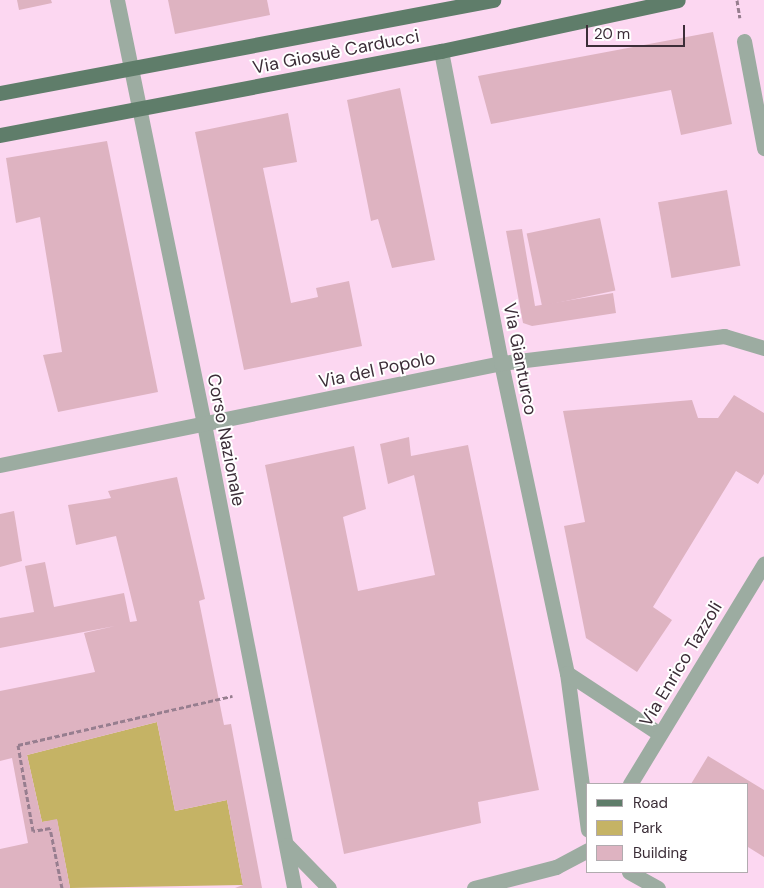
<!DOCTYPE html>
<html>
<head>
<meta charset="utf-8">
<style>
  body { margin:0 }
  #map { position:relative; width:764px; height:888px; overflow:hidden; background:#fcd7f1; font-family:"DM Sans",sans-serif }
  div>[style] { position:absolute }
  .green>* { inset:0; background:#c5b365 }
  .building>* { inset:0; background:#deb3c1; transform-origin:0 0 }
  .path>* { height:3px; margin-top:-1.5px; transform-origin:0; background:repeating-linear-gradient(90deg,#977e8f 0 5px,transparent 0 7.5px) }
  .minor>* { height:15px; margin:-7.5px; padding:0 7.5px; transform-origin:7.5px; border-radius:7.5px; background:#9caca1 }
  .major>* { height:15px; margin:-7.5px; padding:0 7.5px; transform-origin:7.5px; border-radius:7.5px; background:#5f7d6a }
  span { translate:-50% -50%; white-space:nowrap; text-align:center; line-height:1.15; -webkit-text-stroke:4px #fff; paint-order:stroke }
  .street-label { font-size:18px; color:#3c2e38 }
  .legend { position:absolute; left:586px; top:783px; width:162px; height:90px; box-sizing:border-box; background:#fff; border:1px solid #b1abaf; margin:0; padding:6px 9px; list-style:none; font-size:15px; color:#3c2e38 }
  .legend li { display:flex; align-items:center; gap:10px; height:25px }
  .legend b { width:25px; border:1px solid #b1abaf }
  .scale { position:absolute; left:586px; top:25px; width:99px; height:22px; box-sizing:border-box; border:2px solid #3c2e38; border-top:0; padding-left:6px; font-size:15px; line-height:18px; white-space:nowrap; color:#3c2e38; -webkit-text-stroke:4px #fff; paint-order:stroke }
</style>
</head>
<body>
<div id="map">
  <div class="green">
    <div style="clip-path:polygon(157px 722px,175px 811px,227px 800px,243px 885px,70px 888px,57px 820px,42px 822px,27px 755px)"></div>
  </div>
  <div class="building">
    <div style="clip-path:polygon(17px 0,51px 0,52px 3px,19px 10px)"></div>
    <div style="clip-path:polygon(168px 0,267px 0,270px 15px,175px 34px)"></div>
    <div style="clip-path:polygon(713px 32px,732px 124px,681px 135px,671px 90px,491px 124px,478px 76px)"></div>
    <div style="clip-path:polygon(400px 88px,435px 260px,392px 268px,378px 219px,371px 221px,347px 100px)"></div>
    <div style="clip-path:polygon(288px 113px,297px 162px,263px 168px,291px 303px,318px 297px,316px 288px,349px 281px,362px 346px,244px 370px,195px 132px)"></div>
    <div style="clip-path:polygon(107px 141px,158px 392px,58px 412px,43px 355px,62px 352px,40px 217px,16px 223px,6px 158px)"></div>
    <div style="left:727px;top:190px;width:77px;height:70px;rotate:80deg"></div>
    <div style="left:600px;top:218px;width:74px;height:75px;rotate:78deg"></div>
    <div style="clip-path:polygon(522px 229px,535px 306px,613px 293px,616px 313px,532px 326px,523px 323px,506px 231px)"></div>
    <div style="clip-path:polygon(734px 395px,764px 413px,764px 474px,758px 484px,736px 471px,653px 607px,672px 620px,637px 672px,586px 638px,564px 526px,585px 522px,563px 411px,692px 400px,698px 418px,718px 418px)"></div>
    <div style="clip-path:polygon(409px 437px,411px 456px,468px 445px,539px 790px,478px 802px,481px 823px,344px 854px,265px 465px,354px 446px,366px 509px,343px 517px,358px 591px,435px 575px,414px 475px,388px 484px,380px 444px)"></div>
    <div style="clip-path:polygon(177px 477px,205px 599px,199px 601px,224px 725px,231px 724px,262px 888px,235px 888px,243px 885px,227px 800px,175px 811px,157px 722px,27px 755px,42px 822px,57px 819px,70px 888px,0 888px,0 849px,28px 843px,12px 758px,0 761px,0 691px,95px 672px,84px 633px,115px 626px,0 648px,0 618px,34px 612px,25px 566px,45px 562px,54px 607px,124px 593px,130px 622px,137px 621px,116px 536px,76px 545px,68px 505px,111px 498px,108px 491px)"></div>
    <div style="clip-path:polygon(14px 511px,22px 561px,0 567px,0 514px)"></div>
    <div style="clip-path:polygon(708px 756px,764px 790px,764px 857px,748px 847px,748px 784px,691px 784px)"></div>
  </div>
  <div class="path">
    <div style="left:737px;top:0;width:18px;rotate:81deg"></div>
    <div style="left:62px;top:888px;width:61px;rotate:-101.3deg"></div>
    <div style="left:50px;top:828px;width:17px;rotate:170deg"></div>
    <div style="left:33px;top:831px;width:87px;rotate:-99.9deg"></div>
    <div style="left:18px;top:745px;width:220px;rotate:-12.9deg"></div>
  </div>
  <div class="minor">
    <div style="left:117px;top:0;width:433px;rotate:78.4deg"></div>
    <div style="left:204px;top:424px;width:473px;rotate:79deg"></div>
    <div style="left:744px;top:41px;width:109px;rotate:79.4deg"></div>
    <div style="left:441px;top:51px;width:318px;rotate:79.1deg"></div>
    <div style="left:501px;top:363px;width:317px;rotate:78deg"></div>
    <div style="left:567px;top:673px;width:158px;rotate:82.4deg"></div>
    <div style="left:0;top:465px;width:511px;rotate:-11.51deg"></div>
    <div style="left:501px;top:363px;width:225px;rotate:-6.9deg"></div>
    <div style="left:724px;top:336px;width:42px;rotate:16.7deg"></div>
    <div style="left:567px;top:673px;width:111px;rotate:33.3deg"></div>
    <div style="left:630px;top:784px;width:258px;rotate:-58.7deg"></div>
    <div style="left:287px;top:845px;width:60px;rotate:45.7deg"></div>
    <div style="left:629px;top:872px;width:33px;rotate:29deg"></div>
    <div style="left:474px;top:888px;width:85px;rotate:-14.4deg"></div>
    <div style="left:556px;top:867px;width:36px;rotate:-28deg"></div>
  </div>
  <div class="major">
    <div style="left:0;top:93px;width:502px;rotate:-10.68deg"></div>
    <div style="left:0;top:135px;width:449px;rotate:-10.8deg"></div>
    <div style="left:441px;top:51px;width:242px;rotate:-12.1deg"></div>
  </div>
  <div class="street-label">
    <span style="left:336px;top:52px;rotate:-11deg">Via Giosuè Carducci</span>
    <span style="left:520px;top:359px;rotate:79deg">Via Gianturco</span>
    <span style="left:377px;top:370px;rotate:-12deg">Via del Popolo</span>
    <span style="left:226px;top:440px;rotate:79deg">Corso Nazionale</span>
    <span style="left:681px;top:664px;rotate:-59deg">Via Enrico Tazzoli</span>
  </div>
  <ul class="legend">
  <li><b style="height:6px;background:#5f7d6a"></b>Road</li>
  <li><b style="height:14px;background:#c5b365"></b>Park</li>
  <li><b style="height:14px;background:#deb3c1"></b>Building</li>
  </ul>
  <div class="scale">20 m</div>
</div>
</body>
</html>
